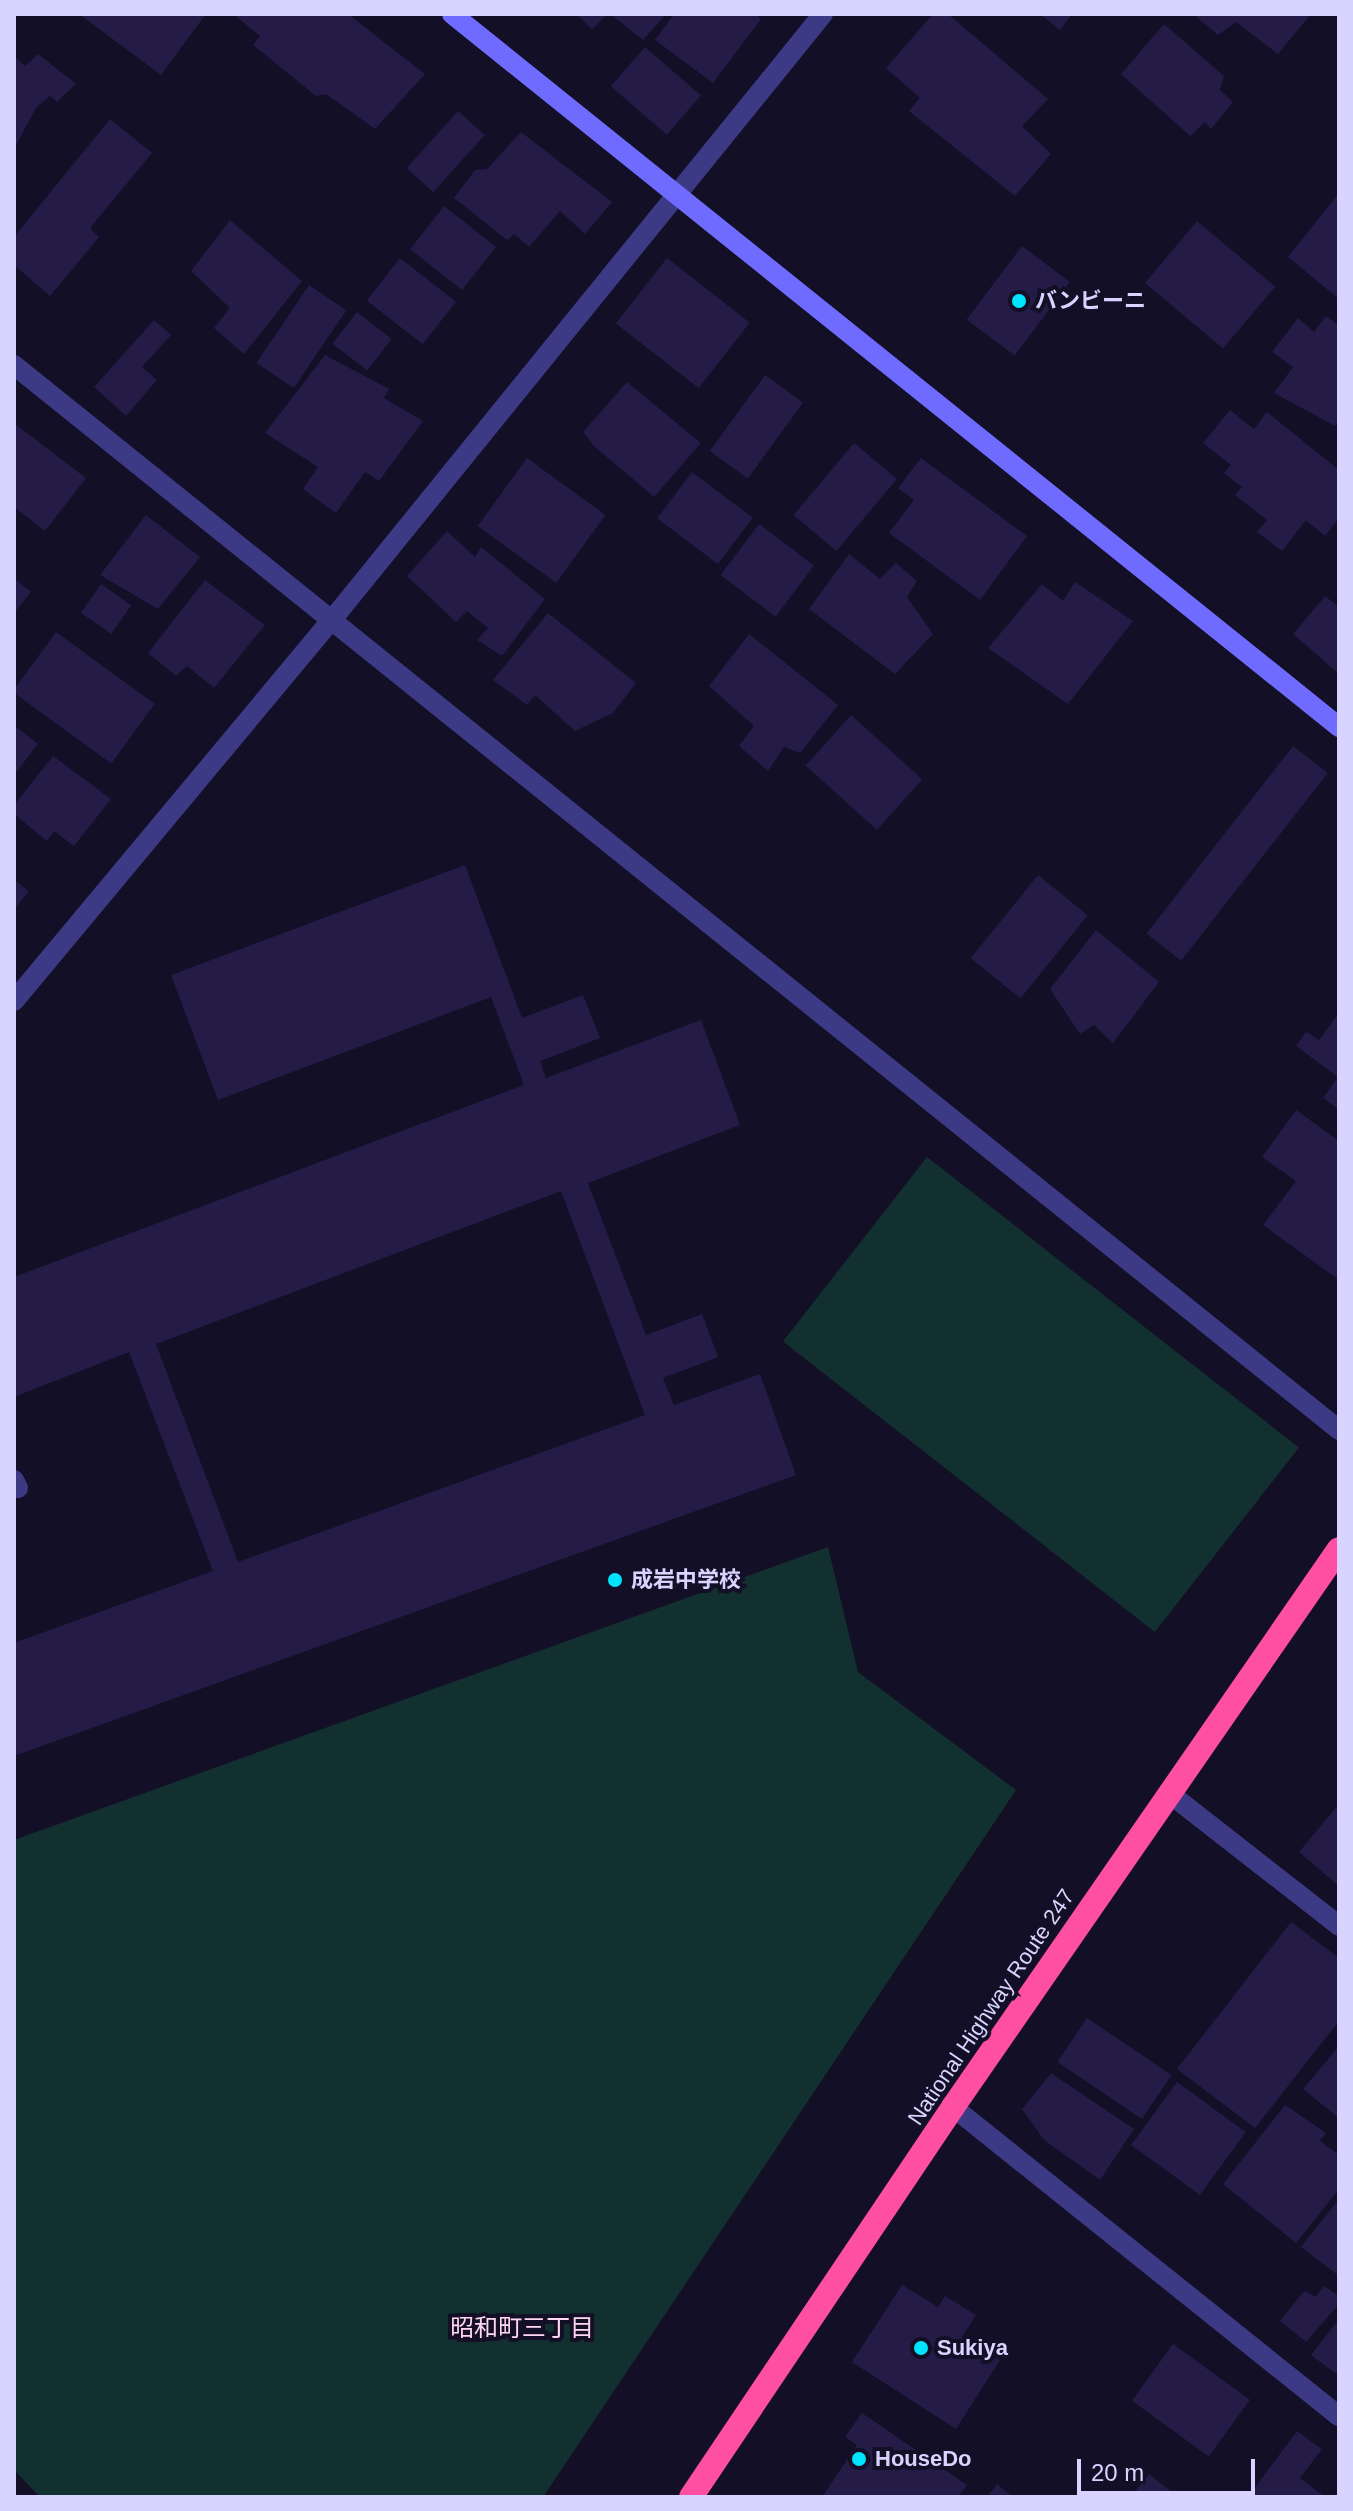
<!DOCTYPE html>
<html>
<head>
<meta charset="utf-8">
<style>
  body { margin:0 }
  #map { position:relative; width:1353px; height:2511px; overflow:hidden; background:#130f26; font-family:Arial,"Noto Sans JP",sans-serif }
  div>[style] { position:absolute }
  .green>* { inset:0; background:#12302f; transform-origin:0 0 }
  .building>* { inset:0; background:#241b47; transform-origin:0 0 }
  .lane>* { height:20px; margin:-10px; padding:0 10px; transform-origin:10px; border-radius:10px; background:#3d3a85 }
  .street>* { height:20px; margin:-10px; padding:0 10px; transform-origin:10px; border-radius:10px; background:#3d3a85 }
  .secondary>* { height:20px; margin:-10px; padding:0 10px; transform-origin:10px; border-radius:10px; background:#6f6bff }
  .highway>* { height:24px; margin:-12px; padding:0 12px; transform-origin:12px; border-radius:12px; background:#ff4fa3 }
  .dots>* { width:22px; height:22px; translate:-50% -50%; box-sizing:border-box; border:4px solid #130f26; border-radius:50% }
  span { translate:-50% -50%; white-space:nowrap; text-align:center; line-height:1.15; -webkit-text-stroke:8px #130f26; paint-order:stroke }
  .poi-label { font-size:22px; color:#d9d4ff; font-weight:700 }
  .left { translate:0 -50%; text-align:left }
  .street-label { font-size:22px; color:#d9d4ff }
  .neighbourhood-label { font-size:24px; color:#ffd6f0 }
  .frame { position:absolute; inset:0; border:16px solid #d9d4ff; pointer-events:none }
  .scale { position:absolute; left:1077px; top:2459px; width:178px; height:36px; box-sizing:border-box; border:4px solid #d9d4ff; border-top:0; padding-left:10px; font-size:24px; line-height:28px; white-space:nowrap; color:#d9d4ff; -webkit-text-stroke:6px #130f26; paint-order:stroke }
</style>
</head>
<body>
<div id="map">
  <div class="green">
    <div style="left:927px;top:1157px;width:472px;height:234px;rotate:38deg"></div>
    <div style="clip-path:polygon(828px 1547px,858px 1672px,1016px 1790px,543px 2497px,40px 2497px,14px 2470px,14px 1840px)"></div>
  </div>
  <div class="building">
    <div style="clip-path:polygon(79px 14px,206px 14px,161px 75px)"></div>
    <div style="clip-path:polygon(233px 14px,348px 14px,425px 74px,375px 129px,326px 94px,316px 96px,253px 45px,260px 36px)"></div>
    <div style="clip-path:polygon(576px 14px,608px 14px,592px 29px)"></div>
    <div style="clip-path:polygon(610px 14px,666px 14px,643px 40px)"></div>
    <div style="clip-path:polygon(674px 14px,755px 14px,761px 19px,713px 83px,655px 40px)"></div>
    <div style="clip-path:polygon(933px 14px,948px 14px,1048px 99px,1022px 126px,1051px 154px,1015px 196px,909px 111px,920px 98px,886px 68px)"></div>
    <div style="clip-path:polygon(1040px 14px,1072px 14px,1060px 30px)"></div>
    <div style="clip-path:polygon(1193px 14px,1311px 14px,1278px 54px,1236px 22px,1218px 35px)"></div>
    <div style="clip-path:polygon(1164px 24px,1224px 76px,1220px 90px,1233px 102px,1211px 129px,1205px 122px,1190px 136px,1121px 74px)"></div>
    <div style="left:645px;top:47px;width:74px;height:52px;rotate:41deg"></div>
    <div style="clip-path:polygon(38px 54px,76px 84px,57px 102px,50px 96px,36px 108px,14px 149px,14px 56px,25px 66px)"></div>
    <div style="left:458px;top:111px;width:36px;height:77px;rotate:42deg"></div>
    <div style="clip-path:polygon(110px 119px,152px 153px,90px 228px,99px 237px,50px 296px,14px 265px,14px 237px)"></div>
    <div style="clip-path:polygon(521px 132px,612px 202px,585px 234px,560px 211px,529px 247px,514px 234px,507px 240px,454px 198px,475px 170px,487px 169px)"></div>
    <div style="clip-path:polygon(1339px 193px,1339px 299px,1288px 257px)"></div>
    <div style="left:444px;top:206px;width:66px;height:55px;rotate:38deg"></div>
    <div style="clip-path:polygon(230px 220px,302px 281px,244px 354px,214px 328px,230px 308px,191px 271px)"></div>
    <div style="left:1197px;top:221px;width:102px;height:81px;rotate:40deg"></div>
    <div style="left:1022px;top:246px;width:60px;height:92px;rotate:37deg"></div>
    <div style="left:400px;top:258px;width:71px;height:54px;rotate:38deg"></div>
    <div style="left:667px;top:258px;width:105px;height:83px;rotate:38deg"></div>
    <div style="left:309px;top:285px;width:45px;height:94px;rotate:34deg"></div>
    <div style="left:357px;top:312px;width:44px;height:40px;rotate:38deg"></div>
    <div style="clip-path:polygon(1326px 316px,1339px 325px,1339px 420px,1335px 426px,1274px 393px,1293px 367px,1272px 352px,1298px 318px,1314px 332px)"></div>
    <div style="clip-path:polygon(154px 320px,171px 335px,142px 367px,157px 380px,126px 416px,94px 387px)"></div>
    <div style="clip-path:polygon(325px 355px,389px 389px,384px 398px,423px 421px,379px 481px,365px 472px,336px 513px,303px 489px,318px 467px,265px 433px)"></div>
    <div style="left:765px;top:375px;width:47px;height:94px;rotate:36deg"></div>
    <div style="clip-path:polygon(627px 382px,701px 443px,654px 497px,594px 446px,583px 432px)"></div>
    <div style="clip-path:polygon(1230px 410px,1254px 429px,1267px 412px,1339px 470px,1339px 518px,1325px 536px,1306px 520px,1282px 551px,1257px 532px,1267px 520px,1235px 495px,1242px 487px,1224px 473px,1231px 465px,1203px 443px)"></div>
    <div style="clip-path:polygon(14px 423px,86px 478px,45px 531px,14px 507px)"></div>
    <div style="left:854px;top:443px;width:56px;height:94px;rotate:40deg"></div>
    <div style="left:527px;top:458px;width:97px;height:84px;rotate:36deg"></div>
    <div style="clip-path:polygon(921px 458px,1027px 536px,980px 600px,889px 533px,914px 500px,898px 488px)"></div>
    <div style="left:692px;top:472px;width:76px;height:58px;rotate:37deg"></div>
    <div style="clip-path:polygon(146px 515px,200px 557px,158px 609px,100px 575px)"></div>
    <div style="left:759px;top:524px;width:69px;height:64px;rotate:37deg"></div>
    <div style="clip-path:polygon(447px 531px,475px 557px,481px 547px,545px 599px,502px 656px,477px 640px,488px 628px,467px 611px,456px 622px,407px 576px)"></div>
    <div style="clip-path:polygon(849px 554px,880px 579px,896px 563px,917px 581px,907px 597px,933px 634px,895px 674px,809px 609px)"></div>
    <div style="clip-path:polygon(14px 578px,31px 592px,14px 613px)"></div>
    <div style="clip-path:polygon(205px 580px,265px 625px,214px 688px,187px 666px,176px 676px,148px 653px)"></div>
    <div style="clip-path:polygon(1075px 582px,1133px 621px,1068px 704px,988px 648px,1042px 584px,1063px 601px)"></div>
    <div style="left:101px;top:584px;width:37px;height:35px;rotate:35deg"></div>
    <div style="clip-path:polygon(1325px 596px,1339px 607px,1339px 674px,1293px 634px)"></div>
    <div style="clip-path:polygon(548px 613px,636px 683px,613px 713px,575px 731px,535px 695px,527px 705px,493px 680px)"></div>
    <div style="left:56px;top:632px;width:122px;height:74px;rotate:36deg"></div>
    <div style="clip-path:polygon(749px 634px,838px 705px,800px 753px,784px 747px,768px 771px,739px 746px,754px 726px,709px 686px)"></div>
    <div style="left:851px;top:715px;width:96px;height:68px;rotate:42deg"></div>
    <div style="clip-path:polygon(14px 725px,38px 744px,14px 775px)"></div>
    <div style="left:1293px;top:746px;width:44px;height:238px;rotate:38deg"></div>
    <div style="clip-path:polygon(53px 756px,111px 799px,74px 846px,54px 831px,47px 841px,14px 814px,14px 805px)"></div>
    <div style="clip-path:polygon(evenodd,465px 865px,522px 1018px,583px 995px,600px 1038px,540px 1061px,546px 1078px,701px 1020px,740px 1125px,588px 1183px,646px 1335px,702px 1314px,718px 1357px,663px 1378px,674px 1405px,760px 1374px,796px 1475px,14px 1756px,14px 1643px,213px 1571px,129px 1352px,14px 1397px,14px 1277px,524px 1085px,491px 997px,218px 1100px,171px 975px,465px 865px,561px 1191px,645px 1415px,238px 1562px,156px 1344px,561px 1191px)"></div>
    <div style="left:1038px;top:875px;width:64px;height:107px;rotate:39deg"></div>
    <div style="clip-path:polygon(14px 880px,29px 891px,14px 910px)"></div>
    <div style="clip-path:polygon(1096px 930px,1159px 982px,1113px 1043px,1094px 1025px,1080px 1034px,1050px 989px)"></div>
    <div style="clip-path:polygon(1339px 1013px,1339px 1109px,1323px 1098px,1338px 1077px,1296px 1046px,1306px 1032px,1319px 1040px)"></div>
    <div style="clip-path:polygon(1296px 1110px,1339px 1141px,1339px 1280px,1263px 1225px,1296px 1181px,1262px 1157px)"></div>
    <div style="clip-path:polygon(1339px 1804px,1339px 1886px,1299px 1852px)"></div>
    <div style="clip-path:polygon(1291px 1922px,1339px 1958px,1339px 2021px,1255px 2128px,1177px 2069px)"></div>
    <div style="left:1087px;top:2018px;width:102px;height:53px;rotate:34deg"></div>
    <div style="clip-path:polygon(1339px 2046px,1339px 2118px,1303px 2089px)"></div>
    <div style="clip-path:polygon(1051px 2073px,1134px 2129px,1100px 2180px,1044px 2140px,1022px 2109px)"></div>
    <div style="left:1177px;top:2082px;width:85px;height:78px;rotate:36deg"></div>
    <div style="clip-path:polygon(1285px 2105px,1326px 2133px,1320px 2141px,1339px 2155px,1339px 2189px,1296px 2243px,1223px 2184px)"></div>
    <div style="clip-path:polygon(1339px 2199px,1339px 2276px,1301px 2247px)"></div>
    <div style="clip-path:polygon(902px 2285px,938px 2307px,945px 2296px,976px 2315px,963px 2336px,1000px 2360px,956px 2429px,852px 2362px)"></div>
    <div style="clip-path:polygon(1324px 2286px,1339px 2296px,1339px 2304px,1306px 2342px,1280px 2321px,1304px 2291px,1316px 2297px)"></div>
    <div style="clip-path:polygon(1339px 2319px,1339px 2376px,1311px 2355px)"></div>
    <div style="left:1173px;top:2344px;width:95px;height:70px;rotate:36deg"></div>
    <div style="clip-path:polygon(862px 2413px,967px 2485px,958px 2497px,822px 2497px,857px 2445px,845px 2437px)"></div>
    <div style="clip-path:polygon(1297px 2431px,1322px 2449px,1300px 2478px,1325px 2497px,1248px 2497px)"></div>
    <div style="clip-path:polygon(1149px 2474px,1178px 2497px,1131px 2497px)"></div>
    <div style="clip-path:polygon(997px 2484px,1013px 2497px,987px 2497px)"></div>
  </div>
  <div class="lane">
    <div style="left:14px;top:1480px;width:9px;rotate:63deg"></div>
  </div>
  <div class="street">
    <div style="left:14px;top:365px;width:1700px;rotate:38.79deg"></div>
    <div style="left:14px;top:1001px;width:495px;rotate:-50.2deg"></div>
    <div style="left:331px;top:621px;width:781px;rotate:-50.97deg"></div>
    <div style="left:1169px;top:1793px;width:216px;rotate:38deg"></div>
    <div style="left:953px;top:2107px;width:494px;rotate:38.7deg"></div>
  </div>
  <div class="secondary">
    <div style="left:452px;top:14px;width:1138px;rotate:38.79deg"></div>
  </div>
  <div class="highway">
    <div style="left:691px;top:2497px;width:470px;rotate:-56.1deg"></div>
    <div style="left:953px;top:2107px;width:678px;rotate:-55.33deg"></div>
  </div>
  <div class="dots">
    <div style="left:1019px;top:301px;background:#00e5ff"></div>
    <div style="left:615px;top:1580px;background:#00e5ff"></div>
    <div style="left:921px;top:2348px;background:#00e5ff"></div>
    <div style="left:859px;top:2459px;background:#00e5ff"></div>
  </div>
  <div class="poi-label">
    <span class="left" style="left:1035px;top:301px">バンビーニ</span>
    <span class="left" style="left:631px;top:1580px">成岩中学校</span>
    <span class="left" style="left:937px;top:2348px">Sukiya</span>
    <span class="left" style="left:875px;top:2459px">HouseDo</span>
  </div>
  <div class="street-label">
    <span style="left:991px;top:2007px;rotate:-56deg">National Highway Route 247</span>
  </div>
  <div class="neighbourhood-label">
    <span style="left:522px;top:2328px">昭和町三丁目</span>
  </div>
  <div class="frame"></div>
  <div class="scale">20 m</div>
</div>
</body>
</html>
